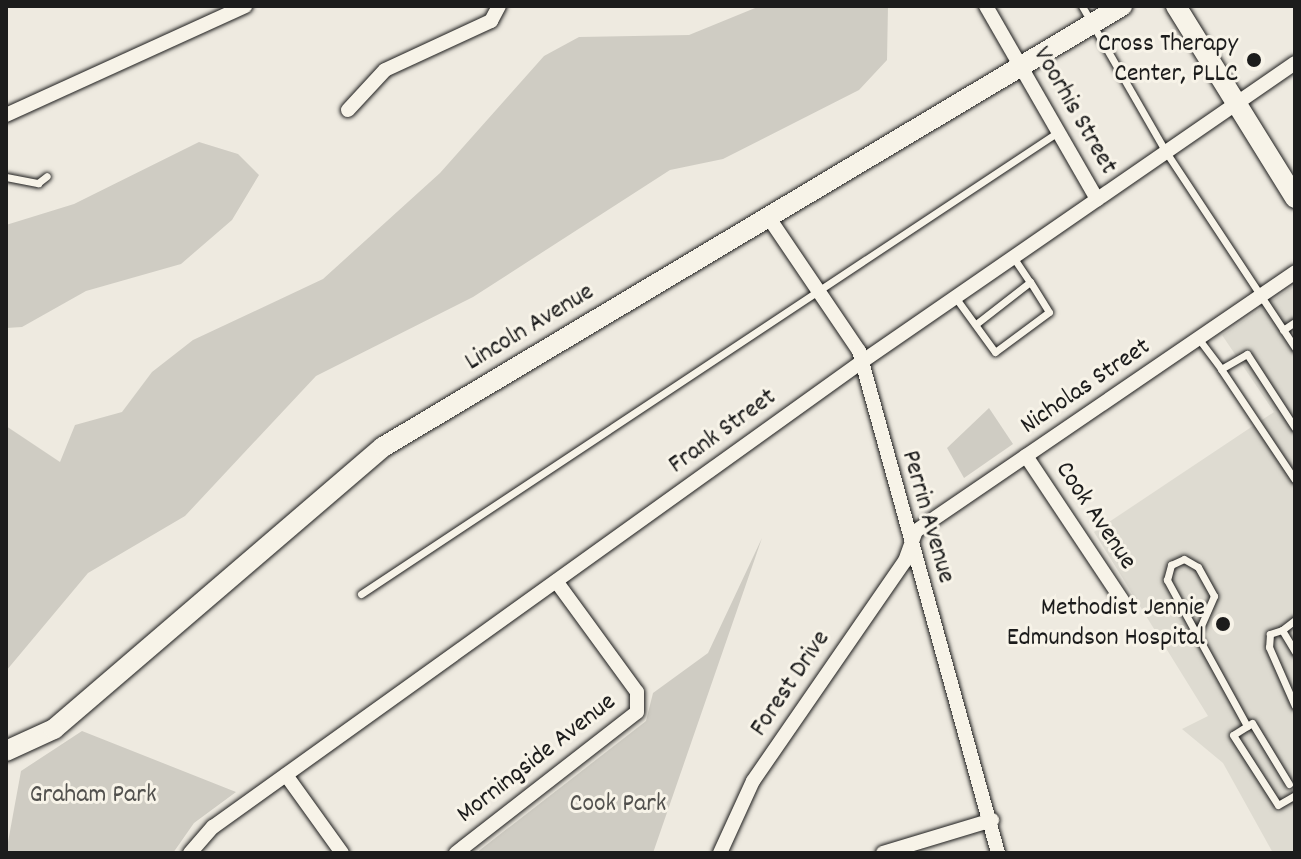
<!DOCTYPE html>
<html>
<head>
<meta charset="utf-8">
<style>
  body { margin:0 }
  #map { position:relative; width:1301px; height:859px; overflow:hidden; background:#eeeae0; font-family:Dekko,sans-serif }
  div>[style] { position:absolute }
  .built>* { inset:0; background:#dedbd1 }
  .green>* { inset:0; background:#cfccc3 }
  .roads { filter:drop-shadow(0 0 2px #1c1c1c) drop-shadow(0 0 2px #1c1c1c) }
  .lane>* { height:7px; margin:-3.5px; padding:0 3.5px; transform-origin:3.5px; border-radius:3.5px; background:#f7f3e8 }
  .street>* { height:14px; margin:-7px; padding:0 7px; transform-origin:7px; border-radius:7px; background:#f7f3e8 }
  .secondary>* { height:20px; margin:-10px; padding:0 10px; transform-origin:10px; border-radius:10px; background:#f7f3e8 }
  .dots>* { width:22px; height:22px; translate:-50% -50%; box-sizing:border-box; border:4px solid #f7f3e8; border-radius:50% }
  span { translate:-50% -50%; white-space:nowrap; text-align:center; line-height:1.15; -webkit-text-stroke:6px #f7f3e8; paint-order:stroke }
  .poi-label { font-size:26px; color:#1c1c1c }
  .right { translate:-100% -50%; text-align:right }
  .street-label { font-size:26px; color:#1c1c1c }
  .park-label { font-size:26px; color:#52514e }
  .frame { position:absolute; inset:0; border:8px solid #1c1c1c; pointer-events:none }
</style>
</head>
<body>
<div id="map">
  <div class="built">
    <div style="clip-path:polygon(1295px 285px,1295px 853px,1273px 853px,1223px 763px,1182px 729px,1208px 716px,1094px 532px,1274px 412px,1222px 335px)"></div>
  </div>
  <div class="green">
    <div style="clip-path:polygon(760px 6px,888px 6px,887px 60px,859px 90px,723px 159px,670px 170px,473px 297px,316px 376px,185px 516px,88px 573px,6px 671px,6px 426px,60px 462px,75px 425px,122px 412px,152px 372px,193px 340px,323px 279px,440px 173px,544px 56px,579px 37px,689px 35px)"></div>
    <div style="clip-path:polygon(199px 142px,238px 154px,259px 175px,232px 220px,181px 264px,86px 291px,22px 327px,6px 328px,6px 225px,74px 204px)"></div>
    <div style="clip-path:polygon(989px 408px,1013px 444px,964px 478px,947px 448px)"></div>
    <div style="clip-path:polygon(762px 538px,653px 853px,476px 853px,646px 721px,653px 693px,708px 653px)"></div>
    <div style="clip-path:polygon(82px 731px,236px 792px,194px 823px,173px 853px,6px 853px,21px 771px)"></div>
  </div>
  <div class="roads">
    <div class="lane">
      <div style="left:1082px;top:6px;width:168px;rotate:60.1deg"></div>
      <div style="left:1166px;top:152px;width:235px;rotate:56.6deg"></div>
      <div style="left:6px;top:177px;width:33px;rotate:11deg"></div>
      <div style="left:38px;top:183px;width:11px;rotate:-38deg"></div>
      <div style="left:1013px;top:257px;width:30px;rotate:56deg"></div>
      <div style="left:955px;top:297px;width:68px;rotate:54deg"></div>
      <div style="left:995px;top:352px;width:67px;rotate:-36.5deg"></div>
      <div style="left:1049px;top:312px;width:36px;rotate:-122deg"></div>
      <div style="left:1030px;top:282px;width:68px;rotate:142.1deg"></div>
      <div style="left:1283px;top:330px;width:14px;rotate:-34deg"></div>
      <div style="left:1198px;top:338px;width:39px;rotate:53deg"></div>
      <div style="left:1221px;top:369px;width:30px;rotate:-30deg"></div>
      <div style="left:1247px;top:354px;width:88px;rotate:57deg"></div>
      <div style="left:1221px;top:369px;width:133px;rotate:56.3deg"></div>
      <div style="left:361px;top:594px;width:836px;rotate:-33.54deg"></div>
      <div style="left:1295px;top:620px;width:16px;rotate:142deg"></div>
      <div style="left:1282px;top:630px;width:26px;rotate:59deg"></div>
      <div style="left:1282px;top:630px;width:13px;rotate:162deg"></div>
      <div style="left:1270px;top:634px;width:13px;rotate:94deg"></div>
      <div style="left:1269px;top:647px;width:64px;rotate:66.2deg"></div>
      <div style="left:1197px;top:635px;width:63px;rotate:-118.6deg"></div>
      <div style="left:1167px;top:580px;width:16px;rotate:-75deg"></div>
      <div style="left:1171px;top:565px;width:14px;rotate:-25deg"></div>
      <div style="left:1184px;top:559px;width:16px;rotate:30deg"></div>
      <div style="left:1198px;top:567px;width:33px;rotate:61deg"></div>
      <div style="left:1214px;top:596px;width:43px;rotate:113.6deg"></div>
      <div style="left:1197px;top:635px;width:104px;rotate:61.2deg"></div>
      <div style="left:1289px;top:784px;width:71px;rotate:-121.2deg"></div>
      <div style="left:1252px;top:723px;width:22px;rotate:148deg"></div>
      <div style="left:1233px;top:735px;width:83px;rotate:57.3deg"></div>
      <div style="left:1278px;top:805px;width:20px;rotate:-30deg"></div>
    </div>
    <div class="street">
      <div style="left:986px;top:6px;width:223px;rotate:60.1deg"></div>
      <div style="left:348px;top:110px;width:54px;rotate:-47.2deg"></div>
      <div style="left:385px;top:70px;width:117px;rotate:-24.8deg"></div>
      <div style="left:491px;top:21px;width:17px;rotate:-62deg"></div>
      <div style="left:6px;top:115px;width:263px;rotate:-24.5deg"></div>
      <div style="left:767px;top:215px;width:164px;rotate:55.9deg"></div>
      <div style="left:859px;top:351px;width:521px;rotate:74.52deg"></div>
      <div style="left:1026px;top:456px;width:177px;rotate:56.3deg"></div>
      <div style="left:286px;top:775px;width:96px;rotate:54.3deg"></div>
      <div style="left:190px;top:853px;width:35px;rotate:-49deg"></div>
      <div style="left:213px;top:827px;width:796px;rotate:-35.65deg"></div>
      <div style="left:860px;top:363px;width:528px;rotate:-34.59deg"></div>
      <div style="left:456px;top:853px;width:229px;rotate:-37.9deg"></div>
      <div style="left:637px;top:712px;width:20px;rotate:-90deg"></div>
      <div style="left:637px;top:692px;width:137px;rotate:-126.1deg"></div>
      <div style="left:720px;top:853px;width:79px;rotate:-65.4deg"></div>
      <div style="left:753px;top:781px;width:267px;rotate:-55.4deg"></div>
      <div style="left:905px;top:561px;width:32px;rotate:-70deg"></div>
      <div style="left:916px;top:531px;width:459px;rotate:-34.3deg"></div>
      <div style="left:883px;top:853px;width:114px;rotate:-16.8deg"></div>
    </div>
    <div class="secondary">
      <div style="left:1176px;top:6px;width:226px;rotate:58.2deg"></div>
      <div style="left:6px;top:751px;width:53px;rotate:-24.6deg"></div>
      <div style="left:54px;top:729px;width:433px;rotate:-40.6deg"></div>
      <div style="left:383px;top:447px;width:861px;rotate:-30.83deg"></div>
    </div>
  </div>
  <div class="dots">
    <div style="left:1254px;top:60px;background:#1c1c1c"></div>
    <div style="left:1223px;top:624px;background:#1c1c1c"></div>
  </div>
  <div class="poi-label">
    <span class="right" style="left:1238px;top:60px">Cross Therapy<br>Center, PLLC</span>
    <span class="right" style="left:1205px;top:624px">Methodist Jennie<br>Edmundson Hospital</span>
  </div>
  <div class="street-label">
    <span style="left:1074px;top:111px;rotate:60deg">Voorhis Street</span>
    <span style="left:530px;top:328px;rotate:-31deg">Lincoln Avenue</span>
    <span style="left:1086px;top:387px;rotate:-34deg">Nicholas Street</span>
    <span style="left:723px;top:432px;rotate:-36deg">Frank Street</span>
    <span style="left:1095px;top:516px;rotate:56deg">Cook Avenue</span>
    <span style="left:927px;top:517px;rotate:74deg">Perrin Avenue</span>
    <span style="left:791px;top:684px;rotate:-56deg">Forest Drive</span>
    <span style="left:537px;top:759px;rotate:-38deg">Morningside Avenue</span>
  </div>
  <div class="park-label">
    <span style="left:93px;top:796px">Graham Park</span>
    <span style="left:618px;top:805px">Cook Park</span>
  </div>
  <div class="frame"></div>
</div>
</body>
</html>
